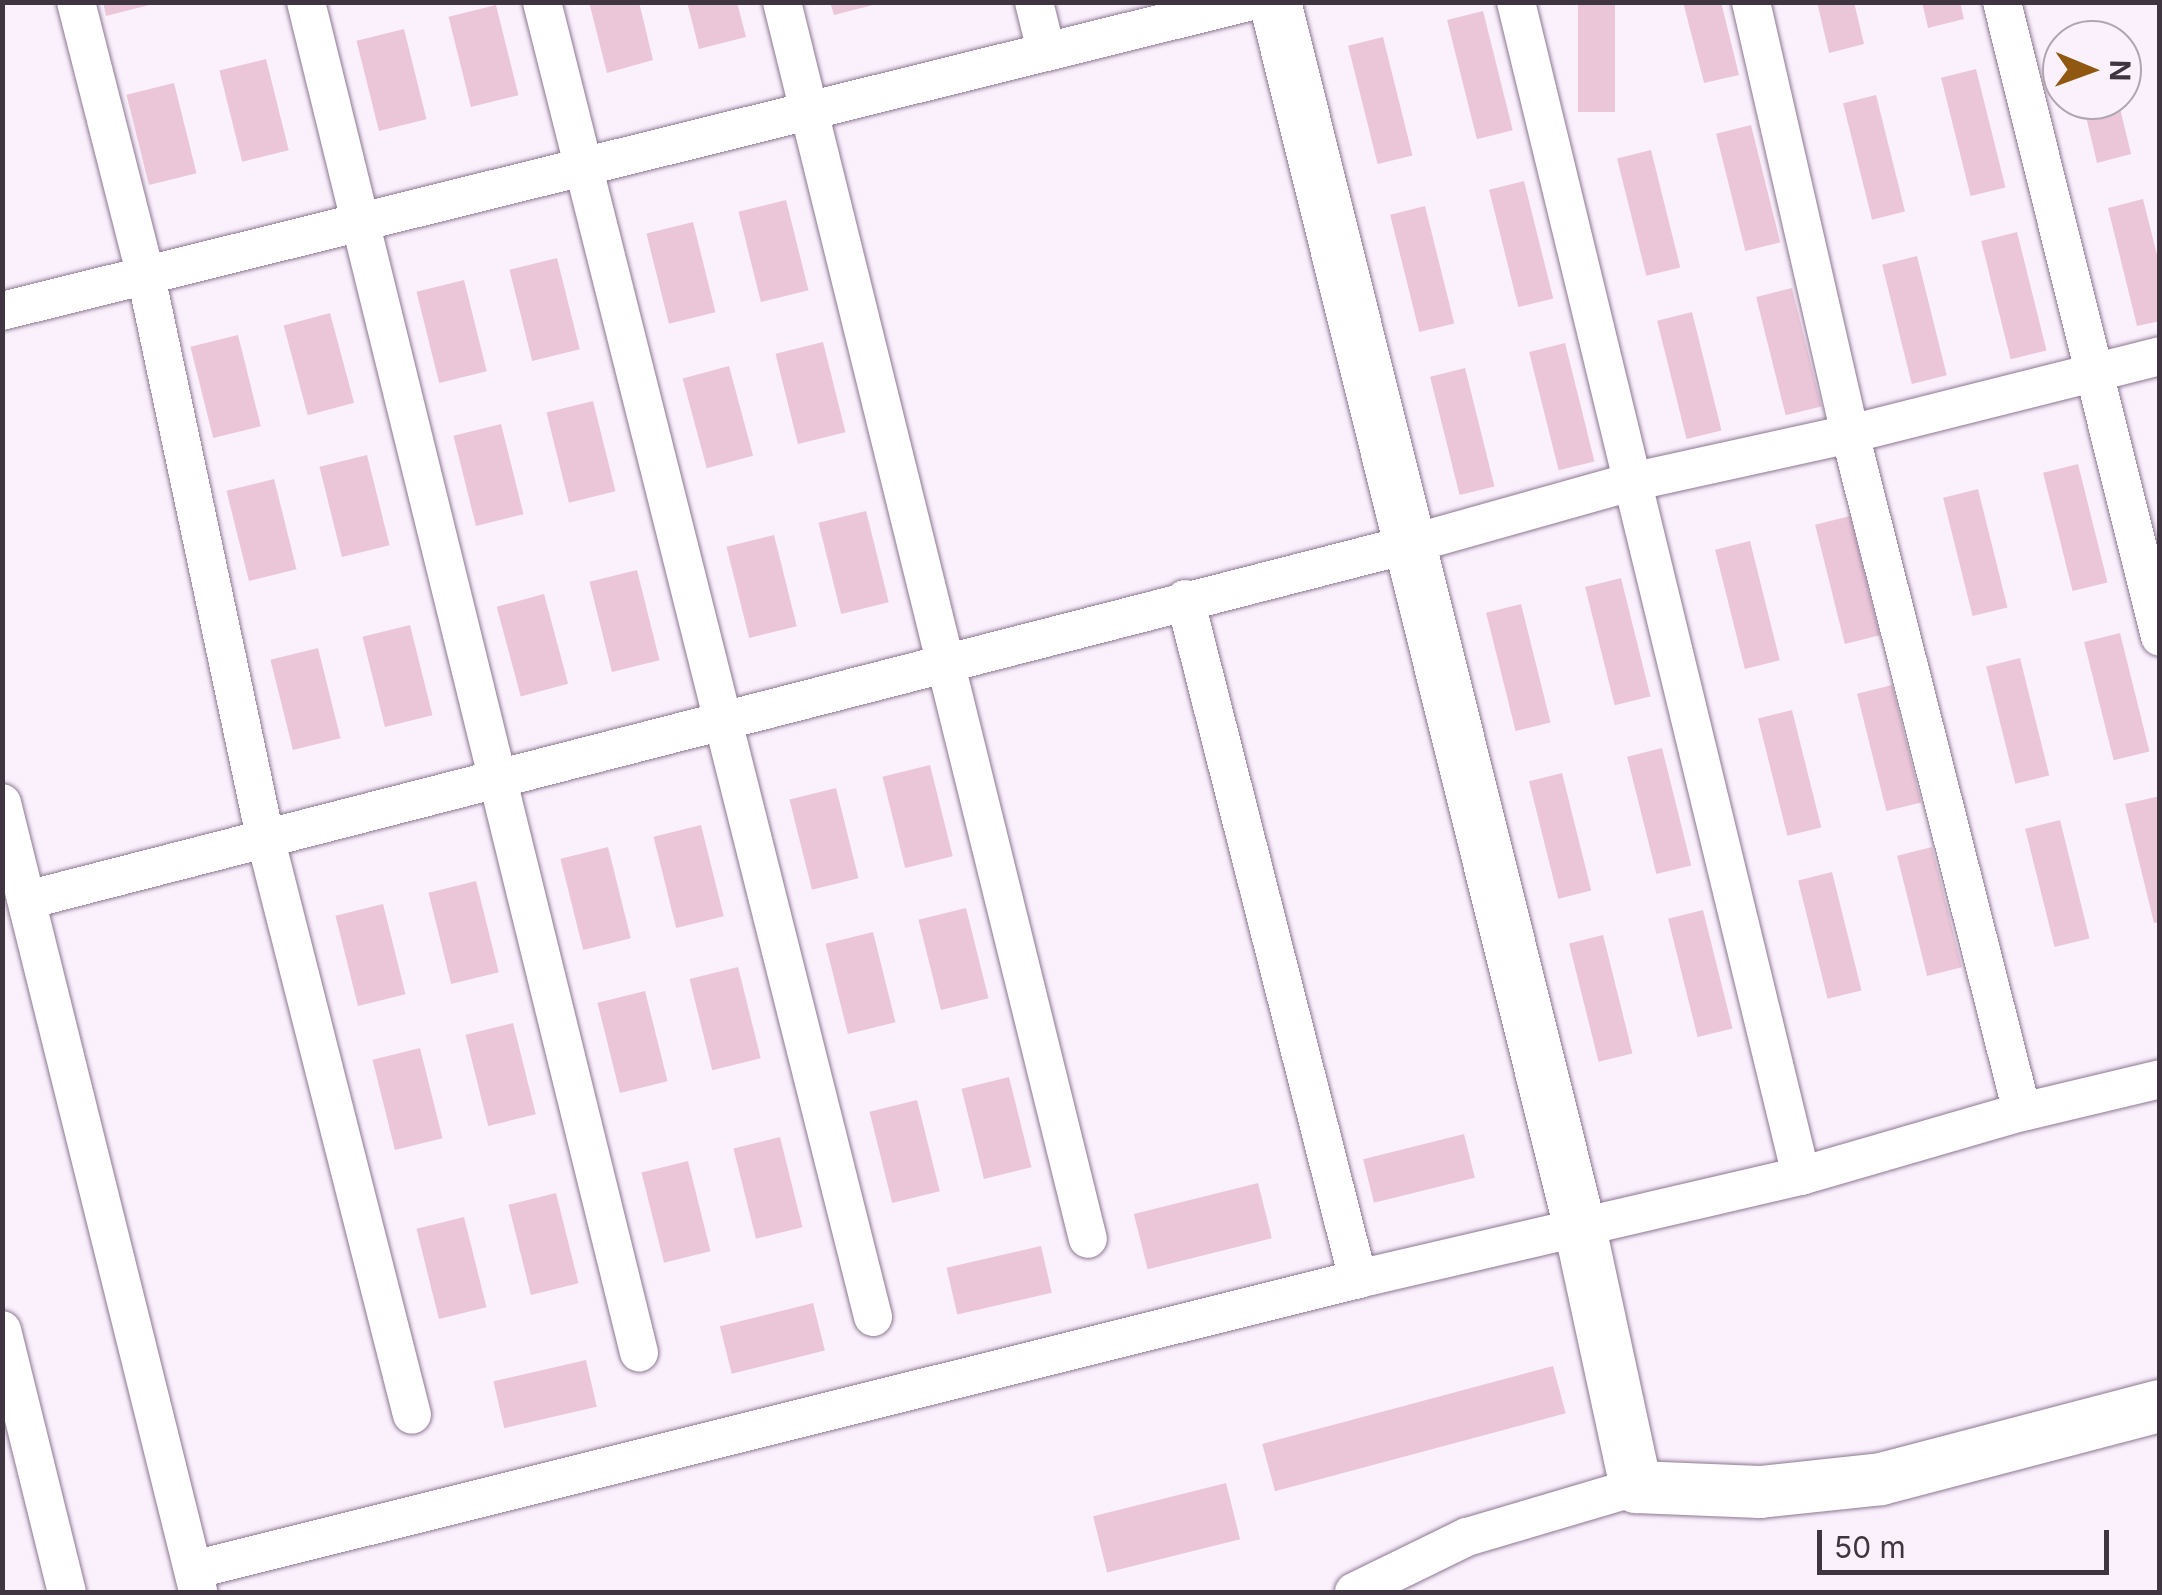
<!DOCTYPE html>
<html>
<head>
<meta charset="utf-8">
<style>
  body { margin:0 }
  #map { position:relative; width:2162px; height:1595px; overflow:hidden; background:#fbf1fd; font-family:Inter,sans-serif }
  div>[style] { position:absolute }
  .building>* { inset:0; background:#ebc6d8; transform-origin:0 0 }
  .roads { filter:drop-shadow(0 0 2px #8d7792) drop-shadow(0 0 2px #8d7792) }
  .street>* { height:38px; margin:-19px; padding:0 19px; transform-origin:19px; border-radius:19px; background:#fff }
  .secondary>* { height:52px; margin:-26px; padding:0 26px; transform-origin:26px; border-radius:26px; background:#fff }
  span { translate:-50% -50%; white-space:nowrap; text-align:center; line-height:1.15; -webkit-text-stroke:10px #fbf1fd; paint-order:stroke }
  .frame { position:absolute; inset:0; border:5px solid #3f3541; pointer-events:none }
  .north { position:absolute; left:2042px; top:20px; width:100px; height:100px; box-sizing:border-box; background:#fbf1fd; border:2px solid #b0a6b2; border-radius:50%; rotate:91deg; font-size:28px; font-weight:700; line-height:40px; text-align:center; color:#3f3541 }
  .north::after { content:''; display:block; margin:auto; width:35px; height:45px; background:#8f570f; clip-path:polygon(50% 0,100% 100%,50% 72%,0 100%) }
  .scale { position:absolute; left:1817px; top:1530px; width:292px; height:45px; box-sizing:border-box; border:5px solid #3f3541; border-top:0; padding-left:12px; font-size:30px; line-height:35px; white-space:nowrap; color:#3f3541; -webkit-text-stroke:8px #fbf1fd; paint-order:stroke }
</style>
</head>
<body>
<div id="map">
  <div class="building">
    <div style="clip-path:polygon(103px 2px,153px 2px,153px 4px,106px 16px)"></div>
    <div style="clip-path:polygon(589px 2px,639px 2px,653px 60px,607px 73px)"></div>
    <div style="clip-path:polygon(687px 2px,737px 2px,746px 37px,699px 49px)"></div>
    <div style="clip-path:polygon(830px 2px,877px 2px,877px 4px,834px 15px)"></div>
    <div style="left:1578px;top:2px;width:37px;height:110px"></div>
    <div style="clip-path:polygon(1683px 2px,1721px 2px,1739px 75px,1704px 83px)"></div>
    <div style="clip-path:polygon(1817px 2px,1854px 2px,1864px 44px,1829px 53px)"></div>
    <div style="clip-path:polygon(1922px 2px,1960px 2px,1964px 19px,1928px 28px)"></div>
    <div style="left:496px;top:5px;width:93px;height:49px;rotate:76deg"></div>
    <div style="left:1483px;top:11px;width:123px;height:37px;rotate:76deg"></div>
    <div style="left:404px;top:29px;width:93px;height:49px;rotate:76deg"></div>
    <div style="left:1383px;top:37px;width:122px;height:36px;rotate:76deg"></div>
    <div style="left:266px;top:59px;width:94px;height:48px;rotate:76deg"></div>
    <div style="left:1976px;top:69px;width:122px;height:36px;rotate:76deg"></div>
    <div style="left:174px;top:83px;width:93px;height:49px;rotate:76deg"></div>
    <div style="left:1876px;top:95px;width:120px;height:34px;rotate:76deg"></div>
    <div style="clip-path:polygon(2082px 100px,2118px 100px,2131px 154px,2097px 163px)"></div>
    <div style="left:1751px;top:125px;width:121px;height:36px;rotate:76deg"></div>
    <div style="left:1651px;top:150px;width:121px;height:35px;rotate:76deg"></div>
    <div style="left:1524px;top:181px;width:121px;height:36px;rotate:76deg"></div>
    <div style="clip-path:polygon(2143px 199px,2160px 267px,2160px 321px,2137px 326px,2108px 208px)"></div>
    <div style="left:786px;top:200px;width:93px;height:49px;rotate:76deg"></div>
    <div style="left:1425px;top:206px;width:121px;height:36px;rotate:76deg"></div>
    <div style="left:693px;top:222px;width:93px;height:48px;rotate:76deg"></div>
    <div style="left:2017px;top:232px;width:122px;height:37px;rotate:76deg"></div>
    <div style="left:1917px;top:256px;width:123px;height:36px;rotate:76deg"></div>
    <div style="left:557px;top:258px;width:94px;height:49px;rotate:76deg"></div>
    <div style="left:464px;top:280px;width:94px;height:49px;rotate:76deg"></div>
    <div style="left:1792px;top:288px;width:122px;height:37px;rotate:76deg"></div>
    <div style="left:1692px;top:312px;width:122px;height:36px;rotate:76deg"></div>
    <div style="left:330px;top:313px;width:93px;height:48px;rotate:75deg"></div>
    <div style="left:238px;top:335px;width:94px;height:49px;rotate:76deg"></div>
    <div style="left:823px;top:342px;width:93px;height:49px;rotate:76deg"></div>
    <div style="left:1565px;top:343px;width:122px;height:37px;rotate:76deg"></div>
    <div style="left:729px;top:366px;width:93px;height:48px;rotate:75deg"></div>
    <div style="left:1465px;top:368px;width:122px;height:36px;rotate:76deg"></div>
    <div style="left:593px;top:401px;width:93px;height:48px;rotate:76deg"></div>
    <div style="left:501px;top:424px;width:93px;height:49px;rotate:76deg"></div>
    <div style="left:367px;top:455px;width:93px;height:49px;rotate:76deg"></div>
    <div style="left:2078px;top:464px;width:122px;height:36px;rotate:76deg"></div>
    <div style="left:274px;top:479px;width:93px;height:49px;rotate:76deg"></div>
    <div style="left:1978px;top:489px;width:122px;height:36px;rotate:76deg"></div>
    <div style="left:866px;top:511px;width:94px;height:49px;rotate:76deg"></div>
    <div style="left:1850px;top:516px;width:123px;height:36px;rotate:76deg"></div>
    <div style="left:774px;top:535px;width:94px;height:49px;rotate:76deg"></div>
    <div style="left:1750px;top:541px;width:123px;height:36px;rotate:76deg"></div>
    <div style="left:637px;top:570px;width:93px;height:49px;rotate:76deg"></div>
    <div style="left:1621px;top:578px;width:122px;height:37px;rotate:76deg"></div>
    <div style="left:544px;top:594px;width:93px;height:49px;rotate:75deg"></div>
    <div style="left:1521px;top:604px;width:122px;height:36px;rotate:76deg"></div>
    <div style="left:410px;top:625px;width:93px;height:49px;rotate:76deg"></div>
    <div style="left:2120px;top:633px;width:122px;height:37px;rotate:76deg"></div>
    <div style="left:318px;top:648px;width:93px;height:49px;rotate:76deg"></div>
    <div style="left:2020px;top:658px;width:121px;height:35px;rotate:76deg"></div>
    <div style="left:1892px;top:685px;width:121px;height:36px;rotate:76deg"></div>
    <div style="left:1792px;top:710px;width:121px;height:35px;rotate:76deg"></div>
    <div style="left:1662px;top:748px;width:121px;height:36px;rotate:76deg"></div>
    <div style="left:930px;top:765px;width:94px;height:49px;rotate:76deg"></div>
    <div style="left:1562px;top:773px;width:121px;height:34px;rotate:76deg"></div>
    <div style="left:836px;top:788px;width:93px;height:48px;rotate:76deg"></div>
    <div style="clip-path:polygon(2160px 796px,2160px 922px,2154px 923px,2125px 804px)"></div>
    <div style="left:2060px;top:820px;width:122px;height:36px;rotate:76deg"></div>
    <div style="left:701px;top:825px;width:94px;height:49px;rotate:76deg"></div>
    <div style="left:608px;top:847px;width:94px;height:49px;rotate:76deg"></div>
    <div style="left:1932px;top:847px;width:124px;height:36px;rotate:76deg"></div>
    <div style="left:1832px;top:872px;width:122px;height:35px;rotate:76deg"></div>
    <div style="left:476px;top:881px;width:94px;height:49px;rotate:76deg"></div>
    <div style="left:383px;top:904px;width:93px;height:49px;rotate:76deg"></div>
    <div style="left:966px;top:908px;width:93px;height:49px;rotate:76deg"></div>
    <div style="left:1703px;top:910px;width:122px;height:36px;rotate:76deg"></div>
    <div style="left:873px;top:932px;width:93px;height:49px;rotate:76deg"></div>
    <div style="left:1603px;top:935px;width:122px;height:35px;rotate:76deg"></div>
    <div style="left:738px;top:967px;width:94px;height:50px;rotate:76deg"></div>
    <div style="left:645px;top:991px;width:93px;height:49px;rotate:76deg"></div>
    <div style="left:513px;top:1023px;width:94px;height:49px;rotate:76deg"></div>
    <div style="left:420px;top:1048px;width:93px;height:49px;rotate:76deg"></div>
    <div style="left:1009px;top:1077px;width:93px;height:49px;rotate:76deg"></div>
    <div style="left:917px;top:1100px;width:94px;height:49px;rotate:76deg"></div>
    <div style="left:1464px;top:1134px;width:45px;height:104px;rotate:76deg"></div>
    <div style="left:780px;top:1137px;width:93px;height:48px;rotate:76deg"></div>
    <div style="left:688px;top:1161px;width:93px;height:48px;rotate:76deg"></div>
    <div style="left:1258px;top:1183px;width:57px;height:128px;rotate:76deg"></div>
    <div style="left:556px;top:1193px;width:93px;height:49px;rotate:76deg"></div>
    <div style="left:464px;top:1217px;width:93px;height:49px;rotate:76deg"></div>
    <div style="left:1041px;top:1246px;width:48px;height:97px;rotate:77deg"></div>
    <div style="left:813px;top:1303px;width:49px;height:96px;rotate:76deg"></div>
    <div style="left:586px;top:1360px;width:48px;height:95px;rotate:77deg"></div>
    <div style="left:1553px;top:1366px;width:49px;height:301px;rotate:75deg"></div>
    <div style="left:1226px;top:1483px;width:58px;height:137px;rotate:76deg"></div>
  </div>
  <div class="roads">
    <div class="street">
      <div style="left:76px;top:2px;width:283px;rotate:75.7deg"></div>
      <div style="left:146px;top:276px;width:573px;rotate:78.02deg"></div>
      <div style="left:265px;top:837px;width:596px;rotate:75.73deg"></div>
      <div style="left:306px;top:2px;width:1391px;rotate:76.15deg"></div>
      <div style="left:542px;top:2px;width:1356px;rotate:75.87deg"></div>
      <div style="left:782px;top:2px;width:1274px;rotate:76.11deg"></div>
      <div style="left:1034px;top:2px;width:50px;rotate:76.2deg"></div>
      <div style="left:1516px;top:2px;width:1208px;rotate:76.35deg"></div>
      <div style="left:1751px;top:2px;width:443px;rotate:77.1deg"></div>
      <div style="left:1850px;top:434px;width:699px;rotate:75.77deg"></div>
      <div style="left:2002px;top:2px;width:654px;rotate:76.03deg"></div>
      <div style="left:2px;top:311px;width:1284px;rotate:-13.93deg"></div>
      <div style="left:1185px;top:599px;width:702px;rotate:75.73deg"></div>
      <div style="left:2px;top:803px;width:812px;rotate:76.03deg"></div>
      <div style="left:27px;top:900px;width:1425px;rotate:-14.43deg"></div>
      <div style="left:1407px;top:545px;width:233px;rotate:-15.7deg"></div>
      <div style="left:1631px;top:482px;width:224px;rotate:-12.4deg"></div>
      <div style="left:1850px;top:434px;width:320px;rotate:-14.1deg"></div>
      <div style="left:2px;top:1330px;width:270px;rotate:76.1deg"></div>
      <div style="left:193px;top:1570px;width:1201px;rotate:-14.02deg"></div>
      <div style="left:1358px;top:1279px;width:455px;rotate:-13.1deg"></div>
      <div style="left:1801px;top:1176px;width:230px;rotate:-16.2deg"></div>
      <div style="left:2022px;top:1112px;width:142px;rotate:-13.4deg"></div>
      <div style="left:1354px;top:1592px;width:126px;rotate:-26deg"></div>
      <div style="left:1467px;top:1537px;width:176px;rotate:-16.5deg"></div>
    </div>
    <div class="secondary">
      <div style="left:1275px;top:2px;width:1263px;rotate:76.03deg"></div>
      <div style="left:1580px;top:1228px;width:265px;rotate:77.8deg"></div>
      <div style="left:1636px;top:1487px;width:124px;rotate:2.3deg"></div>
      <div style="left:1760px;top:1492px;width:122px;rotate:-6.1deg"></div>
      <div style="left:1881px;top:1479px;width:288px;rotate:-14.7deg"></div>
    </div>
  </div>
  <div class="frame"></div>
  <div class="north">N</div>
  <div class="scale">50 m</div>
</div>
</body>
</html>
